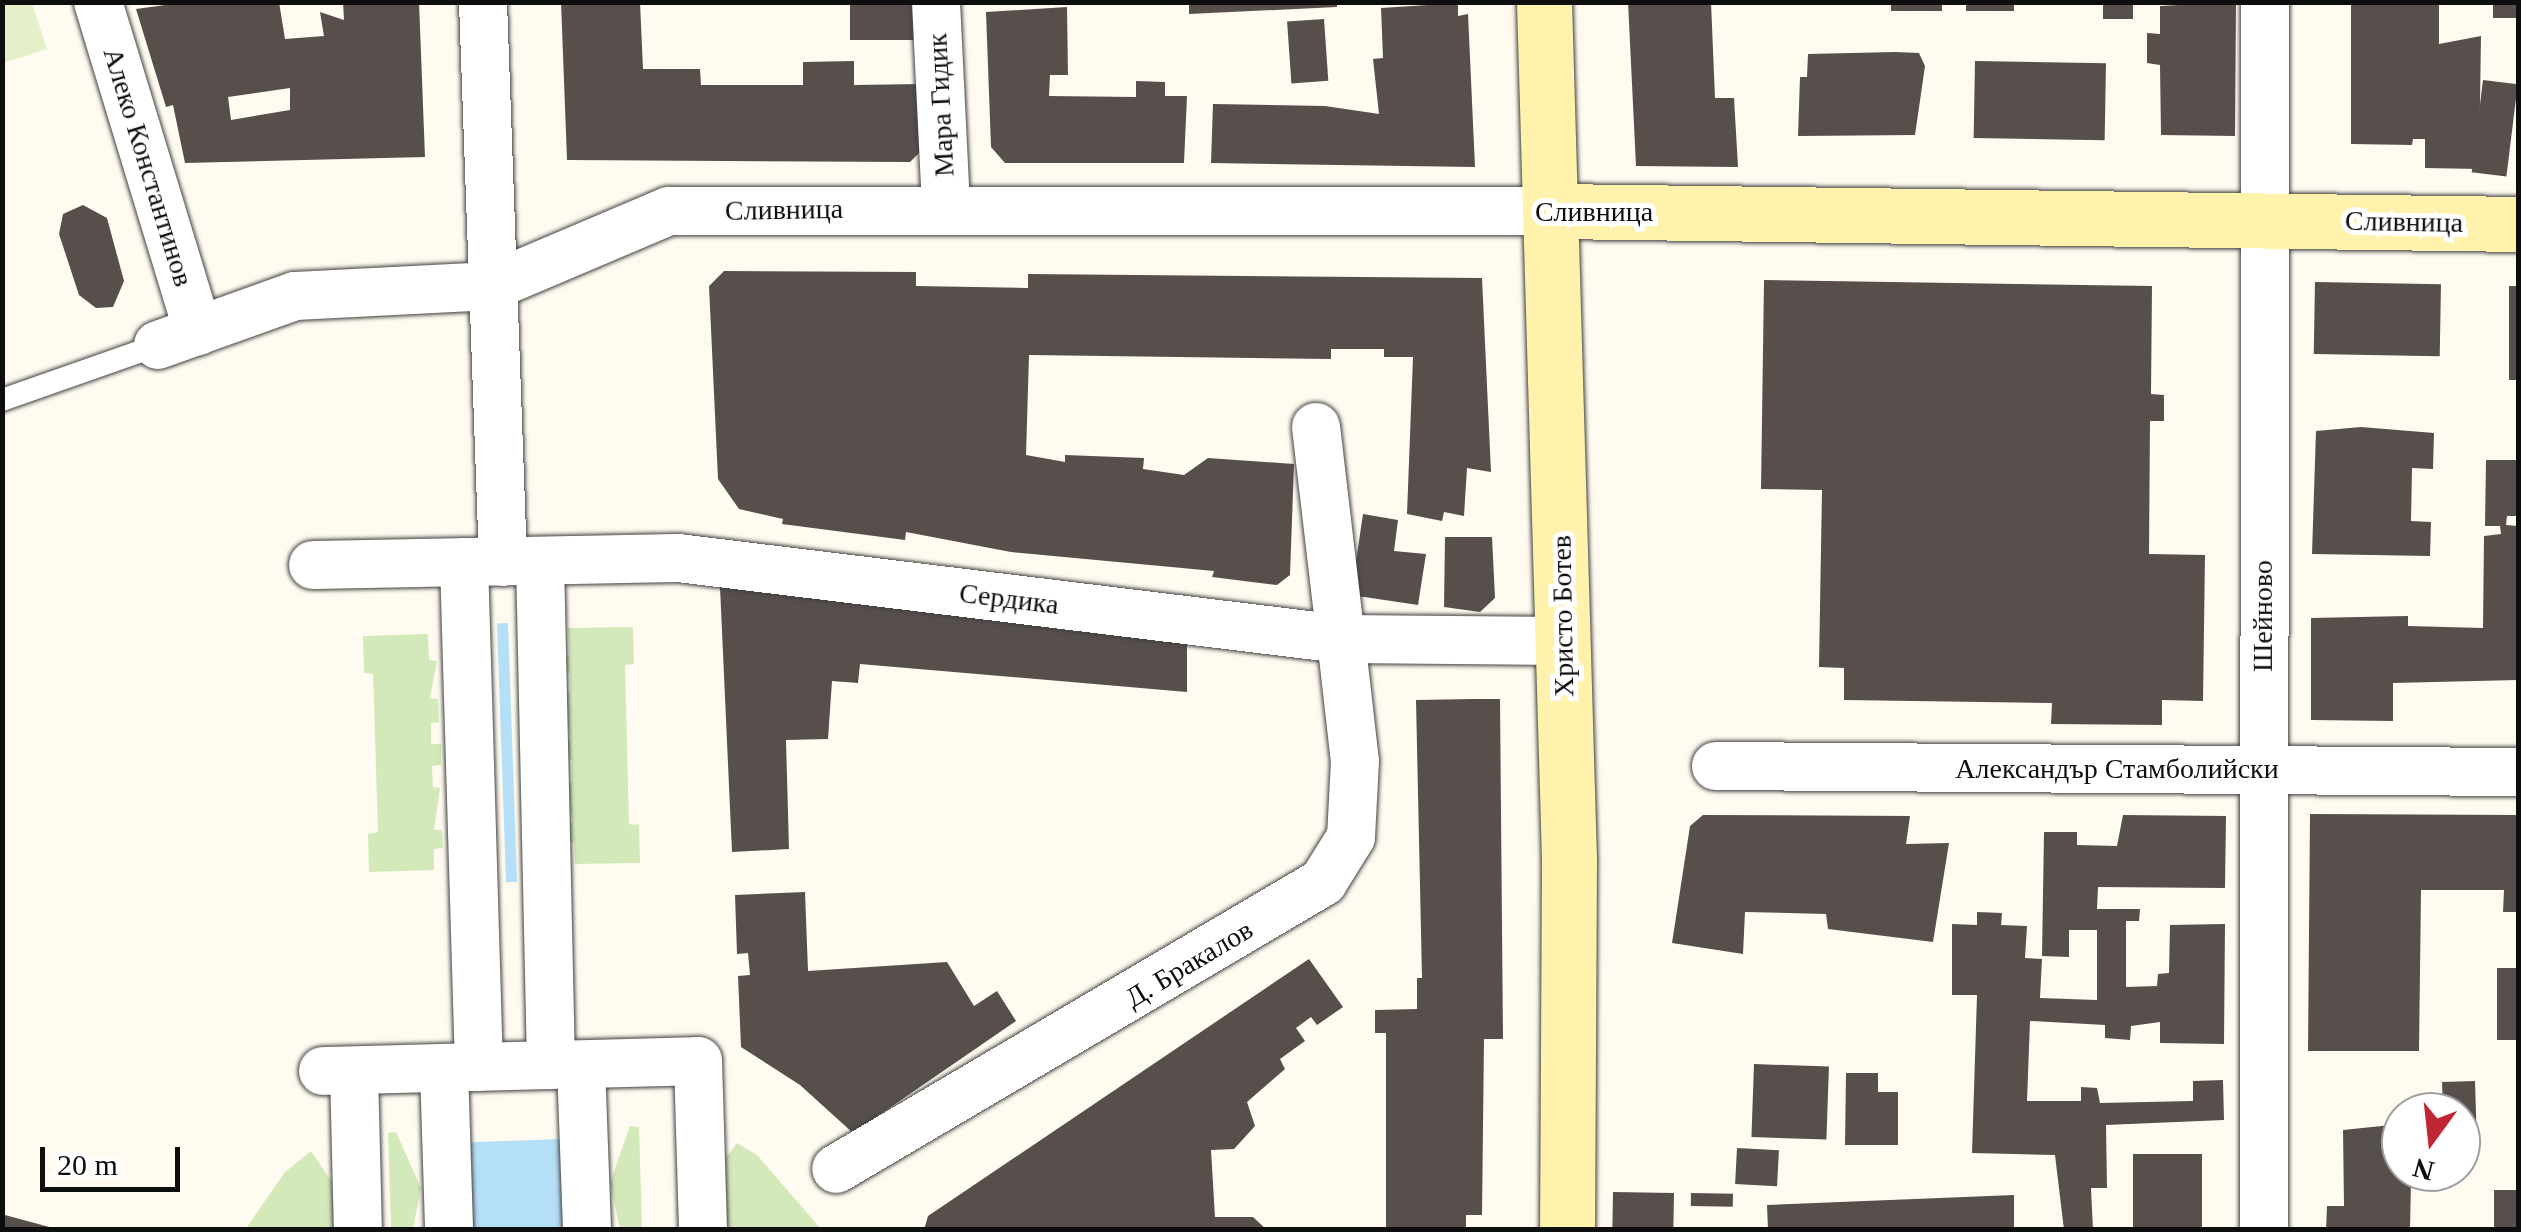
<!DOCTYPE html>
<html>
<head>
<meta charset="utf-8">
<style>
  body { margin:0 }
  #map { position:relative; width:2521px; height:1232px; overflow:hidden; background:#fffbf0; font-family:"Times New Roman",serif }
  div>[style] { position:absolute }
  .green>* { inset:0; background:#d4e9ba }
  .pitch>* { inset:0; background:#e5f0cb }
  .water>* { inset:0; background:#b5dff6; transform-origin:0 0 }
  .building>* { inset:0; background:#574f4b; transform-origin:0 0 }
  .roads { filter:drop-shadow(0 0 2px #414141) drop-shadow(0 0 2px #414141) }
  .lane>* { height:22px; margin:-11px; padding:0 11px; transform-origin:11px; border-radius:11px; background:#fff }
  .street>* { height:48px; margin:-24px; padding:0 24px; transform-origin:24px; border-radius:24px; background:#fff }
  .secondary>* { height:55px; margin:-27.5px; padding:0 27.5px; transform-origin:27.5px; border-radius:27.5px; background:#fef2ac }
  span { translate:-50% -50%; white-space:nowrap; text-align:center; line-height:1.15; -webkit-text-stroke:10px #fff; paint-order:stroke }
  .street-label { font-size:28px; color:#0e0e0e }
  .frame { position:absolute; inset:0; border:5px solid #0e0e0e; pointer-events:none }
  .north { position:absolute; left:2381px; top:1092px; width:100px; height:100px; box-sizing:border-box; background:#fff; border:2px solid #9f9f9f; border-radius:50%; rotate:195deg; font-size:28px; font-weight:700; line-height:40px; text-align:center; color:#0e0e0e }
  .north::after { content:''; display:block; margin:auto; width:35px; height:45px; background:#be2733; clip-path:polygon(50% 0,100% 100%,50% 72%,0 100%) }
  .scale { position:absolute; left:40px; top:1147px; width:140px; height:45px; box-sizing:border-box; border:5px solid #0e0e0e; border-top:0; padding-left:12px; font-size:30px; line-height:35px; white-space:nowrap; color:#0e0e0e; -webkit-text-stroke:8px #fff; paint-order:stroke }
</style>
</head>
<body>
<div id="map">
  <div class="green">
    <div style="clip-path:polygon(633px 627px,634px 664px,625px 665px,629px 824px,639px 825px,640px 863px,575px 864px,574px 843px,566px 843px,565px 823px,573px 822px,564px 782px,572px 782px,572px 760px,563px 760px,562px 740px,571px 739px,562px 693px,570px 693px,570px 673px,561px 672px,561px 656px,569px 655px,568px 628px)"></div>
    <div style="clip-path:polygon(428px 634px,429px 660px,437px 661px,430px 698px,438px 699px,439px 722px,431px 723px,431px 744px,441px 744px,441px 765px,432px 766px,433px 787px,440px 788px,434px 830px,442px 830px,443px 848px,434px 849px,434px 870px,369px 872px,368px 834px,378px 832px,373px 674px,364px 673px,363px 636px)"></div>
    <div style="clip-path:polygon(630px 1126px,639px 1127px,642px 1229px,620px 1229px,610px 1183px)"></div>
    <div style="clip-path:polygon(396px 1132px,421px 1188px,413px 1229px,391px 1229px,388px 1133px)"></div>
    <div style="clip-path:polygon(737px 1143px,757px 1155px,821px 1229px,720px 1229px,718px 1168px)"></div>
    <div style="clip-path:polygon(311px 1151px,334px 1185px,336px 1229px,245px 1230px,285px 1172px)"></div>
  </div>
  <div class="pitch">
    <div style="clip-path:polygon(3px 2px,32px 3px,47px 49px,3px 63px)"></div>
  </div>
  <div class="water">
    <div style="left:508px;top:623px;width:259px;height:11px;rotate:88deg"></div>
    <div style="left:562px;top:1139px;width:90px;height:97px;rotate:88deg"></div>
  </div>
  <div class="building">
    <div style="clip-path:polygon(evenodd,187px 2px,279px 2px,285px 39px,324px 36px,320px 12px,344px 20px,343px 2px,419px 2px,425px 157px,185px 163px,173px 105px,166px 107px,136px 9px,187px 2px,290px 88px,290px 110px,231px 120px,228px 97px,290px 88px)"></div>
    <div style="clip-path:polygon(561px 2px,640px 2px,643px 69px,700px 69px,701px 85px,803px 85px,803px 62px,854px 61px,854px 85px,920px 84px,923px 149px,910px 162px,567px 160px)"></div>
    <div style="left:850px;top:2px;width:65px;height:38px"></div>
    <div style="clip-path:polygon(1189px 2px,1337px 2px,1337px 7px,1189px 14px)"></div>
    <div style="clip-path:polygon(1628px 2px,1711px 2px,1715px 98px,1734px 98px,1738px 167px,1636px 166px)"></div>
    <div style="left:1891px;top:2px;width:51px;height:9px"></div>
    <div style="left:1966px;top:2px;width:48px;height:9px"></div>
    <div style="left:2103px;top:2px;width:30px;height:17px"></div>
    <div style="clip-path:polygon(2236px 2px,2235px 136px,2161px 135px,2160px 65px,2147px 63px,2147px 33px,2160px 34px,2160px 6px)"></div>
    <div style="clip-path:polygon(2351px 2px,2439px 2px,2439px 44px,2481px 36px,2479px 169px,2425px 168px,2425px 139px,2413px 139px,2412px 145px,2351px 144px)"></div>
    <div style="left:2493px;top:2px;width:25px;height:16px"></div>
    <div style="clip-path:polygon(1458px 3px,1458px 16px,1468px 14px,1475px 167px,1211px 163px,1213px 104px,1325px 106px,1379px 114px,1373px 59px,1383px 58px,1381px 8px)"></div>
    <div style="clip-path:polygon(1067px 7px,1068px 75px,1050px 75px,1049px 96px,1136px 97px,1136px 81px,1165px 82px,1165px 96px,1187px 96px,1184px 163px,1005px 163px,991px 147px,986px 12px)"></div>
    <div style="left:1324px;top:19px;width:62px;height:37px;rotate:86deg"></div>
    <div style="clip-path:polygon(1895px 52px,1919px 53px,1925px 66px,1915px 135px,1798px 136px,1800px 77px,1807px 77px,1808px 54px)"></div>
    <div style="left:1975px;top:61px;width:131px;height:77px;rotate:1deg"></div>
    <div style="left:2483px;top:80px;width:35px;height:93px;rotate:7deg"></div>
    <div style="clip-path:polygon(83px 205px,107px 218px,124px 281px,113px 307px,96px 308px,79px 295px,59px 234px,63px 214px)"></div>
    <div style="clip-path:polygon(724px 271px,916px 272px,916px 286px,1028px 288px,1028px 274px,1482px 278px,1491px 472px,1467px 468px,1464px 516px,1444px 512px,1442px 521px,1407px 514px,1413px 357px,1384px 357px,1384px 349px,1331px 349px,1331px 359px,1029px 355px,1026px 455px,1065px 462px,1065px 455px,1144px 458px,1143px 469px,1184px 475px,1208px 458px,1294px 464px,1290px 575px,1277px 585px,1212px 577px,1214px 571px,1011px 552px,906px 532px,905px 540px,782px 524px,783px 519px,739px 509px,718px 479px,709px 286px)"></div>
    <div style="clip-path:polygon(1764px 280px,2152px 286px,2151px 394px,2164px 395px,2164px 421px,2150px 421px,2149px 554px,2205px 555px,2203px 701px,2162px 700px,2162px 725px,2051px 724px,2052px 703px,1844px 700px,1844px 668px,1819px 667px,1822px 490px,1761px 489px)"></div>
    <div style="left:2315px;top:282px;width:126px;height:72px;rotate:1deg"></div>
    <div style="left:2509px;top:286px;width:9px;height:94px"></div>
    <div style="clip-path:polygon(2361px 427px,2434px 433px,2433px 469px,2412px 468px,2411px 521px,2431px 522px,2430px 556px,2312px 554px,2316px 431px)"></div>
    <div style="clip-path:polygon(2486px 460px,2518px 460px,2518px 516px,2507px 516px,2506px 525px,2518px 526px,2518px 680px,2393px 683px,2393px 721px,2311px 720px,2311px 618px,2408px 616px,2408px 626px,2483px 628px,2484px 536px,2501px 534px,2500px 526px,2485px 526px)"></div>
    <div style="clip-path:polygon(1363px 514px,1398px 520px,1394px 551px,1426px 554px,1418px 605px,1351px 595px)"></div>
    <div style="clip-path:polygon(1445px 537px,1492px 537px,1495px 598px,1480px 612px,1444px 607px)"></div>
    <div style="clip-path:polygon(720px 587px,1187px 644px,1187px 692px,860px 664px,858px 683px,832px 681px,828px 739px,786px 740px,789px 849px,732px 852px)"></div>
    <div style="clip-path:polygon(1473px 699px,1500px 699px,1503px 1039px,1484px 1039px,1482px 1215px,1466px 1215px,1466px 1230px,1386px 1230px,1386px 1033px,1375px 1033px,1375px 1010px,1417px 1009px,1417px 978px,1422px 978px,1416px 700px)"></div>
    <div style="clip-path:polygon(2310px 814px,2518px 815px,2518px 912px,2503px 912px,2504px 890px,2421px 890px,2419px 1051px,2308px 1051px)"></div>
    <div style="clip-path:polygon(1703px 815px,1910px 816px,1906px 844px,1949px 843px,1933px 942px,1828px 929px,1826px 914px,1745px 912px,1743px 954px,1672px 943px,1690px 826px)"></div>
    <div style="clip-path:polygon(2123px 815px,2226px 816px,2225px 888px,2098px 887px,2097px 909px,2140px 909px,2139px 921px,2126px 921px,2126px 987px,2157px 986px,2158px 974px,2169px 973px,2170px 925px,2225px 924px,2224px 1044px,2160px 1043px,2160px 1022px,2131px 1026px,2130px 1040px,2105px 1038px,2105px 1025px,2030px 1021px,2027px 1101px,2081px 1101px,2081px 1087px,2097px 1088px,2100px 1103px,2193px 1101px,2193px 1081px,2223px 1080px,2224px 1120px,2106px 1125px,2107px 1188px,2091px 1188px,2093px 1230px,2064px 1230px,2055px 1155px,1972px 1153px,1977px 995px,1952px 995px,1952px 924px,1977px 925px,1977px 912px,2002px 913px,2001px 925px,2027px 926px,2025px 958px,2042px 959px,2040px 998px,2097px 1000px,2097px 930px,2069px 930px,2069px 957px,2042px 956px,2044px 832px,2077px 832px,2077px 845px,2117px 846px)"></div>
    <div style="clip-path:polygon(805px 892px,808px 971px,947px 962px,974px 1006px,997px 991px,1016px 1021px,853px 1133px,800px 1085px,741px 1047px,738px 976px,750px 975px,748px 953px,737px 954px,735px 895px)"></div>
    <div style="clip-path:polygon(1309px 959px,1343px 1007px,1317px 1025px,1311px 1017px,1296px 1028px,1305px 1041px,1280px 1059px,1285px 1069px,1247px 1102px,1255px 1126px,1234px 1149px,1211px 1150px,1215px 1217px,1253px 1217px,1267px 1230px,924px 1230px,928px 1216px)"></div>
    <div style="left:2497px;top:968px;width:21px;height:72px"></div>
    <div style="left:1754px;top:1064px;width:75px;height:73px;rotate:2deg"></div>
    <div style="clip-path:polygon(1846px 1073px,1878px 1073px,1878px 1092px,1898px 1092px,1898px 1145px,1845px 1145px)"></div>
    <div style="clip-path:polygon(2475px 1081px,2477px 1145px,2464px 1146px,2461px 1112px,2443px 1112px,2442px 1082px)"></div>
    <div style="clip-path:polygon(2401px 1124px,2401px 1172px,2427px 1172px,2427px 1182px,2411px 1181px,2410px 1230px,2326px 1230px,2327px 1206px,2344px 1206px,2343px 1130px)"></div>
    <div style="left:1737px;top:1148px;width:42px;height:36px;rotate:3deg"></div>
    <div style="left:2133px;top:1154px;width:69px;height:76px"></div>
    <div style="left:2518px;top:1190px;width:40px;height:24px;rotate:90deg"></div>
    <div style="left:1613px;top:1192px;width:61px;height:38px;rotate:1deg"></div>
    <div style="left:1691px;top:1193px;width:42px;height:13px;rotate:1deg"></div>
    <div style="clip-path:polygon(2014px 1195px,2014px 1230px,1768px 1230px,1767px 1205px)"></div>
    <div style="clip-path:polygon(5px 1215px,53px 1228px,53px 1230px,2px 1230px)"></div>
  </div>
  <div class="roads">
    <div class="lane">
      <div style="left:2px;top:400px;width:165px;rotate:-19.4deg"></div>
    </div>
    <div class="street">
      <div style="left:98px;top:2px;width:344px;rotate:73.1deg"></div>
      <div style="left:483px;top:2px;width:560px;rotate:87.95deg"></div>
      <div style="left:936px;top:2px;width:206px;rotate:87.2deg"></div>
      <div style="left:158px;top:345px;width:145px;rotate:-19.7deg"></div>
      <div style="left:295px;top:296px;width:197px;rotate:-2.9deg"></div>
      <div style="left:492px;top:286px;width:192px;rotate:-23deg"></div>
      <div style="left:669px;top:211px;width:886px"></div>
      <div style="left:1316px;top:427px;width:213px;rotate:83.3deg"></div>
      <div style="left:1341px;top:639px;width:223px;rotate:0.5deg"></div>
      <div style="left:540px;top:561px;width:504px;rotate:88.75deg"></div>
      <div style="left:464px;top:562px;width:505px;rotate:88.3deg"></div>
      <div style="left:313px;top:565px;width:365px;rotate:-1.1deg"></div>
      <div style="left:678px;top:558px;width:668px;rotate:6.97deg"></div>
      <div style="left:1341px;top:639px;width:123px;rotate:83.5deg"></div>
      <div style="left:1355px;top:761px;width:76px;rotate:93deg"></div>
      <div style="left:1351px;top:837px;width:53px;rotate:121.9deg"></div>
      <div style="left:1323px;top:882px;width:565px;rotate:149.49deg"></div>
      <div style="left:1716px;top:766px;width:802px;rotate:0.43deg"></div>
      <div style="left:581px;top:1065px;width:165px;rotate:87.9deg"></div>
      <div style="left:444px;top:1068px;width:162px;rotate:88.2deg"></div>
      <div style="left:323px;top:1071px;width:375px;rotate:-1.5deg"></div>
      <div style="left:698px;top:1061px;width:169px;rotate:88.3deg"></div>
      <div style="left:354px;top:1071px;width:159px;rotate:88.6deg"></div>
      <div style="left:2264px;top:1230px;width:1228px;rotate:-89.95deg"></div>
    </div>
    <div class="secondary">
      <div style="left:1544px;top:2px;width:857px;rotate:88.33deg"></div>
      <div style="left:1569px;top:859px;width:371px;rotate:90.3deg"></div>
      <div style="left:1555px;top:211px;width:963px;rotate:0.77deg"></div>
    </div>
  </div>
  <div class="street-label">
    <span style="left:941px;top:105px;rotate:-93deg">Мара Гидик</span>
    <span style="left:148px;top:167px;rotate:73deg">Алеко Константинов</span>
    <span style="left:784px;top:210px;rotate:-1deg">Сливница</span>
    <span style="left:1594px;top:212px">Сливница</span>
    <span style="left:2404px;top:222px;rotate:1deg">Сливница</span>
    <span style="left:1009px;top:599px;rotate:7deg">Сердика</span>
    <span style="left:1563px;top:616px;rotate:-91deg">Христо Ботев</span>
    <span style="left:2263px;top:616px;rotate:-90deg">Шейново</span>
    <span style="left:2117px;top:769px">Александър Стамболийски</span>
    <span style="left:1189px;top:964px;rotate:-31deg">Д. Бракалов</span>
  </div>
  <div class="frame"></div>
  <div class="north">N</div>
  <div class="scale">20 m</div>
</div>
</body>
</html>
